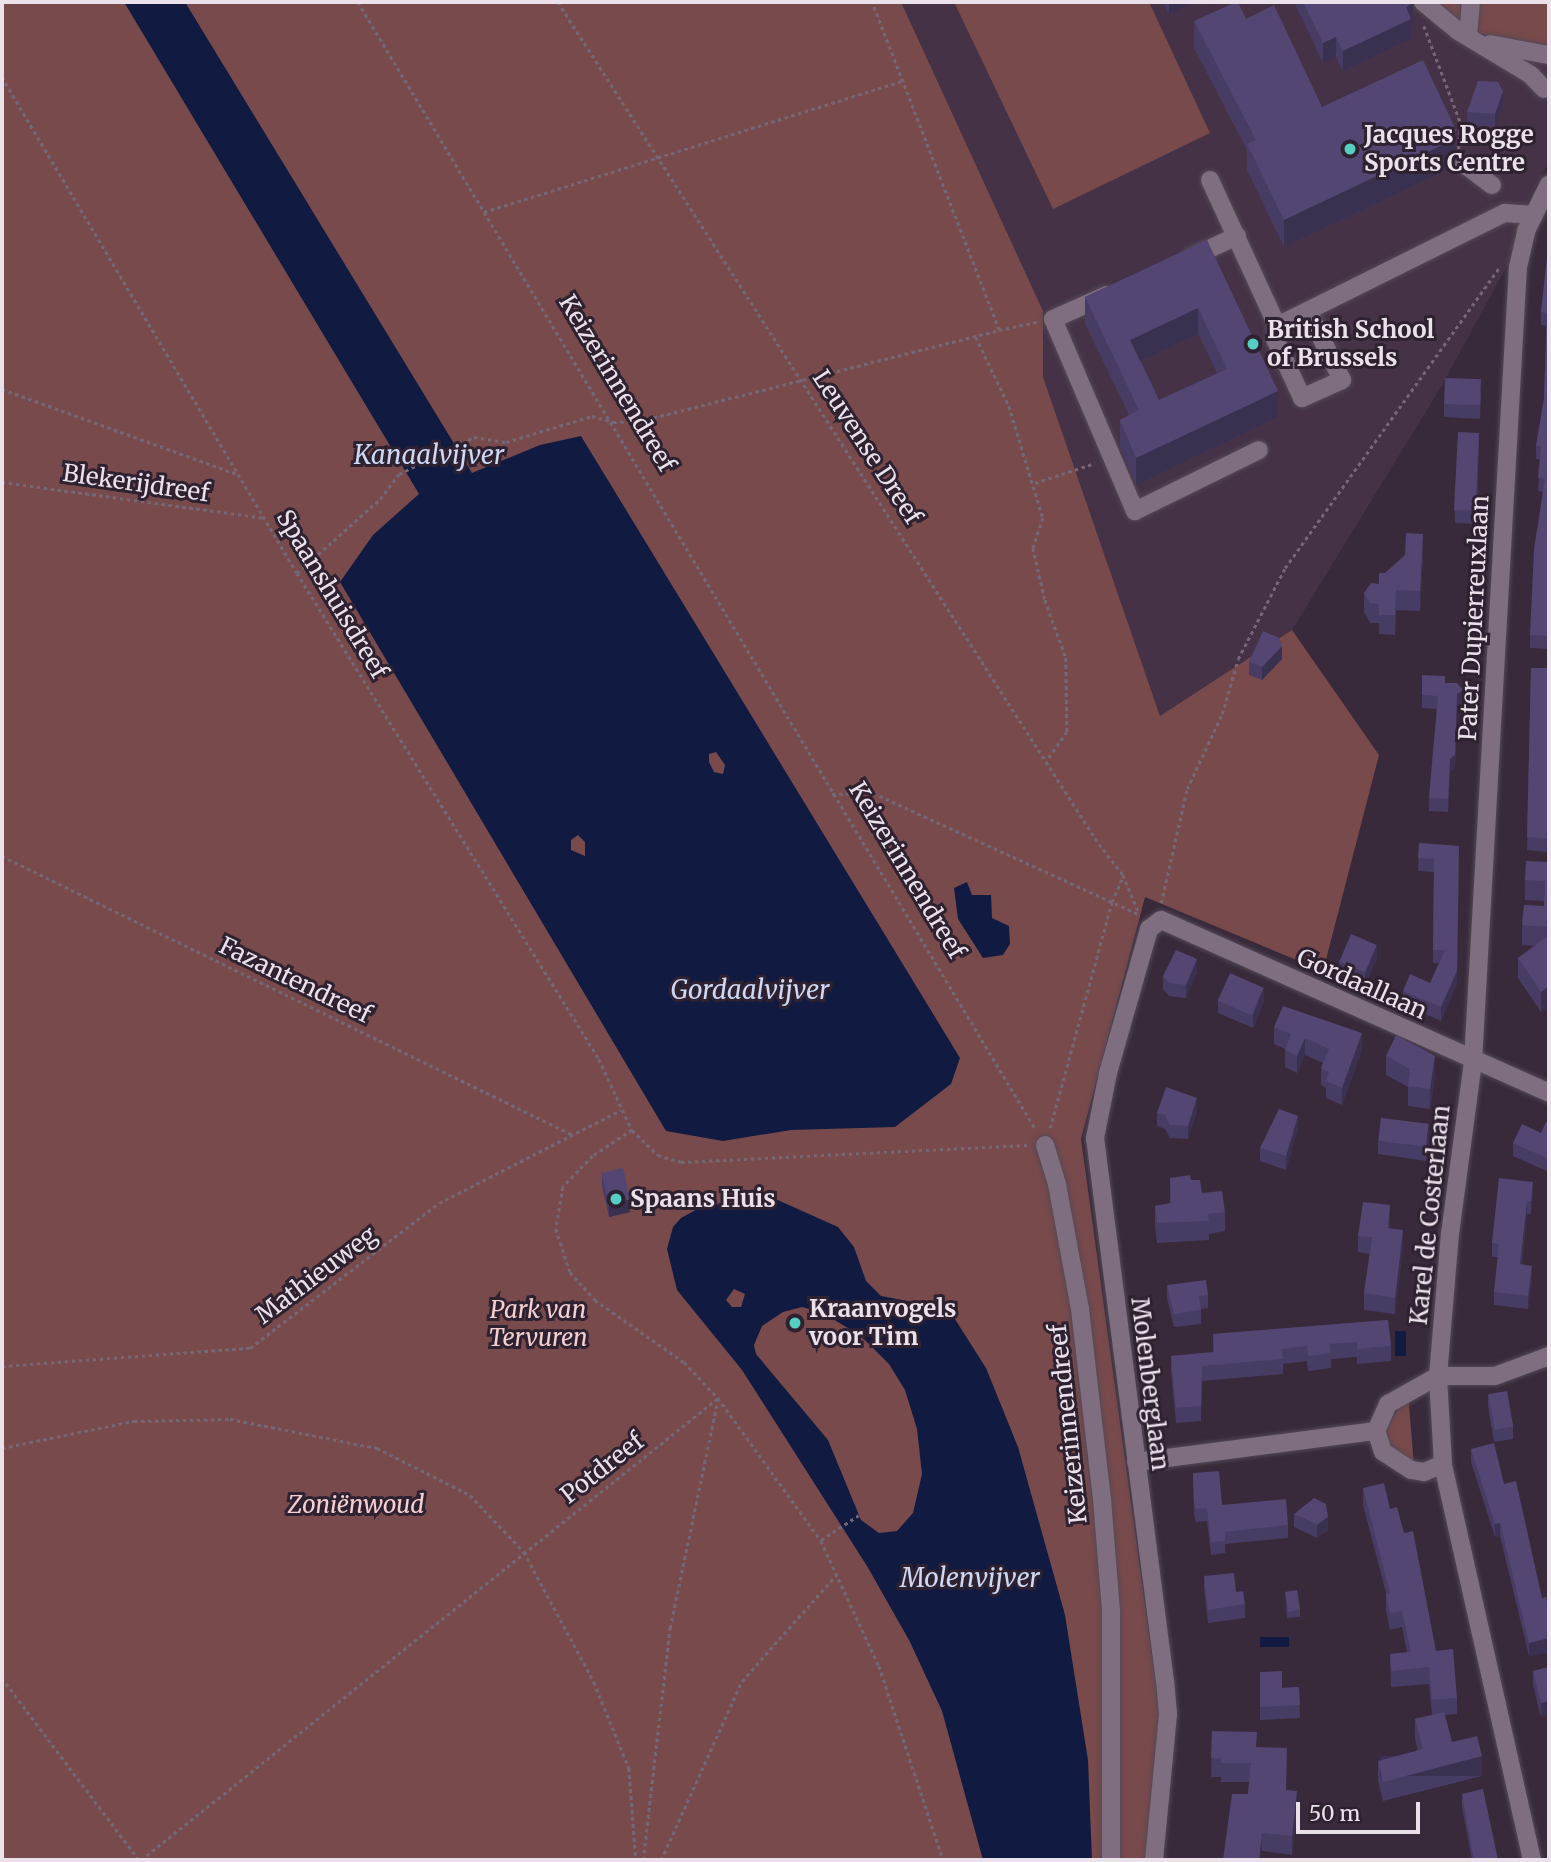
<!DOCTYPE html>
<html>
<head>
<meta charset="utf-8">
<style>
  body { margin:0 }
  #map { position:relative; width:1551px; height:1862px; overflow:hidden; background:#382a3a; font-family:Merriweather,serif }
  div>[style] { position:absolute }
  .built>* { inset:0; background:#453247 }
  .green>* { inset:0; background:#784a4b }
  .water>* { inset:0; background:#111b42; transform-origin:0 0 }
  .path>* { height:2.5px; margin-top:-1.25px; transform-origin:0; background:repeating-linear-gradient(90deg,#746876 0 3.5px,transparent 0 7px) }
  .roads { filter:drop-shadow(0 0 2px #544956) drop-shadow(0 0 2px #544956) }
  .minor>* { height:18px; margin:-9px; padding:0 9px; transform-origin:9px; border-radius:9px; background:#7e6e7f }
  .wall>* { inset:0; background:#473c63 }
  .shaded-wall>* { inset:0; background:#3a3150; transform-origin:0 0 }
  .building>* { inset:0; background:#534673; transform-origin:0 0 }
  .dots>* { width:19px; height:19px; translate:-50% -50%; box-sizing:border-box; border:4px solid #2e2130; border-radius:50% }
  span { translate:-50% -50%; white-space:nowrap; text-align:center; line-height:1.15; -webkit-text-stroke:6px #2e2130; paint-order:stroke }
  .poi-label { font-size:24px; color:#eae1eb; font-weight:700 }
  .left { translate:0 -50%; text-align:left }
  .street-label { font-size:24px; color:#eae1eb }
  .park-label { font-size:24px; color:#f6d0d1; font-style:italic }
  .water-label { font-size:26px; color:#cdd8f5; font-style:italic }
  .frame { position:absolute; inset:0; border:4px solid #eae1eb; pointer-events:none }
  .scale { position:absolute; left:1296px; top:1802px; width:124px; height:32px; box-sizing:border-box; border:4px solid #eae1eb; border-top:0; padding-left:9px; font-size:21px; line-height:24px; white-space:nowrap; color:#eae1eb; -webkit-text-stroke:5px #2e2130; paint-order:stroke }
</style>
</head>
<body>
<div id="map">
  <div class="built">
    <div style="clip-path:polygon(901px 2px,1549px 2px,1549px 162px,1521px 212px,1526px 231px,1441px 387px,1292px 630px,1160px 716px,1043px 377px,1043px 311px)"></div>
  </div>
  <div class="green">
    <div style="clip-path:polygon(2px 2px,901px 2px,1043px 311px,1043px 377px,1160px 716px,1292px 630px,1379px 755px,1323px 971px,1145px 897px,1081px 1139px,1160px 1714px,1146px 1860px,2px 1860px)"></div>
    <div style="clip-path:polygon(954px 2px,1149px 2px,1210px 133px,1053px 209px)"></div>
    <div style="clip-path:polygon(1436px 2px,1549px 2px,1549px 46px,1477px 33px)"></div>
    <div style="clip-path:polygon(1408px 1394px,1414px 1466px,1388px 1446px,1385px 1428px)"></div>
  </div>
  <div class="water">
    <div style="clip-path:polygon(evenodd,124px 2px,185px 2px,472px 473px,540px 445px,581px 436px,960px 1058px,951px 1084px,895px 1127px,791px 1130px,723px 1141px,666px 1131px,340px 582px,373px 535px,419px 494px,124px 2px,716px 752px,725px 765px,723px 774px,714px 772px,709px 762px,709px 754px,716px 752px,124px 2px,578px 835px,585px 842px,585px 856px,571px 850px,571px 840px,578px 835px)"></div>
    <div style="clip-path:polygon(967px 882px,972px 895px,991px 895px,992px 918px,1009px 926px,1010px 944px,1003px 955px,983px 958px,958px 919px,954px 888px)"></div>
    <div style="clip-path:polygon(evenodd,771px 1197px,838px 1227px,854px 1247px,866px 1281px,881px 1296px,934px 1306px,953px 1316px,986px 1368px,1018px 1447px,1065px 1615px,1088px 1760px,1092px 1860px,983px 1860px,942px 1711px,909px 1640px,867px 1566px,742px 1370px,677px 1290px,667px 1249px,673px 1227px,681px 1218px,701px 1207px,771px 1197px,734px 1289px,745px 1294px,741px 1307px,732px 1307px,726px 1300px,734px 1289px,771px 1197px,802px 1307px,823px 1313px,861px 1336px,889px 1364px,905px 1390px,917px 1429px,922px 1474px,913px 1513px,897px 1531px,879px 1533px,861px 1520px,828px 1440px,756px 1354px,754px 1345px,762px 1326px,783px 1312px,802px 1307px)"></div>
    <div style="left:1395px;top:1331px;width:11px;height:25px"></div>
    <div style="left:1289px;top:1637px;width:10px;height:29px;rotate:90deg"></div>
  </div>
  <div class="path">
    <div style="left:358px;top:2px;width:1316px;rotate:58.99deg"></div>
    <div style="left:558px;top:2px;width:1001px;rotate:57.28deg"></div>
    <div style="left:1099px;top:844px;width:39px;rotate:52deg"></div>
    <div style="left:1123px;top:875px;width:41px;rotate:67.2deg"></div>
    <div style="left:1424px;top:26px;width:105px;rotate:69.3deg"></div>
    <div style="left:1461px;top:124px;width:25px;rotate:95deg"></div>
    <div style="left:2px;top:77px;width:577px;rotate:59.26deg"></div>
    <div style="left:297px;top:573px;width:572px;rotate:58.14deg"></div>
    <div style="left:599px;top:1059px;width:78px;rotate:65.1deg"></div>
    <div style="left:632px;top:1130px;width:36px;rotate:44deg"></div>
    <div style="left:658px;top:1155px;width:24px;rotate:17deg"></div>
    <div style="left:681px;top:1162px;width:347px;rotate:-2.8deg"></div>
    <div style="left:484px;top:212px;width:437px;rotate:-17.4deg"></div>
    <div style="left:999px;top:330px;width:39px;rotate:-12deg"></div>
    <div style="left:976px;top:337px;width:76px;rotate:64.4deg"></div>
    <div style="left:1009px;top:406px;width:117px;rotate:73.1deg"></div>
    <div style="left:1043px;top:518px;width:32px;rotate:108deg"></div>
    <div style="left:1033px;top:548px;width:53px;rotate:77deg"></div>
    <div style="left:1045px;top:600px;width:62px;rotate:70.1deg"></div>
    <div style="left:1066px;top:658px;width:74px;rotate:89.2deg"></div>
    <div style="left:1067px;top:732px;width:35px;rotate:125deg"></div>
    <div style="left:2px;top:389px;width:252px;rotate:19.9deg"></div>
    <div style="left:2px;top:482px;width:265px;rotate:7.8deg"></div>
    <div style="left:1035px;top:483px;width:63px;rotate:-18.4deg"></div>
    <div style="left:297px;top:573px;width:111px;rotate:-41.7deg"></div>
    <div style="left:380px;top:499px;width:31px;rotate:-53deg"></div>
    <div style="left:399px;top:474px;width:84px;rotate:-26.3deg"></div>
    <div style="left:474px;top:437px;width:32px;rotate:9deg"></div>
    <div style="left:506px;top:442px;width:90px;rotate:-16.8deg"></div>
    <div style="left:592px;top:416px;width:22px;rotate:16deg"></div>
    <div style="left:613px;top:422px;width:27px;rotate:-2deg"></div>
    <div style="left:640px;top:421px;width:370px;rotate:-14.2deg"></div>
    <div style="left:999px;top:330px;width:352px;rotate:-111.2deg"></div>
    <div style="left:832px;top:794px;width:41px;rotate:-1.4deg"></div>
    <div style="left:873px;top:793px;width:292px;rotate:24.5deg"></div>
    <div style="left:2px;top:856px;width:636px;rotate:26.04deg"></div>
    <div style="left:1161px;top:903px;width:117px;rotate:-77.2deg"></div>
    <div style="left:1187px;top:789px;width:83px;rotate:-65deg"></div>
    <div style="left:1222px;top:714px;width:57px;rotate:-73.8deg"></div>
    <div style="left:1238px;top:659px;width:102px;rotate:-62.7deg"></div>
    <div style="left:1285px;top:568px;width:369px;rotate:-54.5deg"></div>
    <div style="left:1050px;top:1128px;width:234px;rotate:-74.7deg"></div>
    <div style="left:1112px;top:902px;width:28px;rotate:-67deg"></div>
    <div style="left:632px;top:1130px;width:47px;rotate:146.3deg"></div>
    <div style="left:593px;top:1156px;width:43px;rotate:134.1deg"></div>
    <div style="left:563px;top:1187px;width:43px;rotate:99.5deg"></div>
    <div style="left:556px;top:1229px;width:45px;rotate:72deg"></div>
    <div style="left:570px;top:1272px;width:38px;rotate:48deg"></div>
    <div style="left:595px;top:1300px;width:108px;rotate:34.9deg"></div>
    <div style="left:684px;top:1362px;width:50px;rotate:46.6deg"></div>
    <div style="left:718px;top:1398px;width:176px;rotate:54.2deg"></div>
    <div style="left:821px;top:1541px;width:138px;rotate:65.1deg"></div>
    <div style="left:879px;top:1666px;width:204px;rotate:71.7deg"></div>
    <div style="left:2px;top:1366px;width:249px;rotate:-4.2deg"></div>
    <div style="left:250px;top:1348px;width:238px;rotate:-37.5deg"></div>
    <div style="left:439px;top:1203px;width:204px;rotate:-27.1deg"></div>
    <div style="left:2px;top:1448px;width:135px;rotate:-11.6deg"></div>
    <div style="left:134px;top:1421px;width:96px;rotate:-1.2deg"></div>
    <div style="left:230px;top:1419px;width:150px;rotate:11.2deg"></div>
    <div style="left:377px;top:1448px;width:104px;rotate:26.8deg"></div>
    <div style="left:470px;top:1495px;width:79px;rotate:46.5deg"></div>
    <div style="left:524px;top:1552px;width:148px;rotate:61.7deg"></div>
    <div style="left:594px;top:1682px;width:93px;rotate:67.9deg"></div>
    <div style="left:629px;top:1768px;width:92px;rotate:85.6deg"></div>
    <div style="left:821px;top:1540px;width:45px;rotate:-33.3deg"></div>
    <div style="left:2px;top:1678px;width:228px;rotate:53deg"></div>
    <div style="left:141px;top:1860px;width:739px;rotate:-38.68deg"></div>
    <div style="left:643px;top:1860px;width:234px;rotate:-83.4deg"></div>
    <div style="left:670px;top:1628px;width:235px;rotate:-78.2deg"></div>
    <div style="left:661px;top:1860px;width:196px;rotate:-65.7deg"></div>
    <div style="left:742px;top:1681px;width:142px;rotate:-48.4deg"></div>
  </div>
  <div class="roads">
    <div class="minor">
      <div style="left:1423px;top:2px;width:45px;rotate:39.6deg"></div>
      <div style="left:1458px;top:31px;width:85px;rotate:31.1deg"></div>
      <div style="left:1531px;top:75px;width:19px;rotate:47deg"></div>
      <div style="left:1468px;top:36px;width:34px;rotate:-85deg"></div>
      <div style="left:1490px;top:44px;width:60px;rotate:10.6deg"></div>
      <div style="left:1464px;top:164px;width:35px;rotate:37deg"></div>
      <div style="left:1210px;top:180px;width:161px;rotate:65.3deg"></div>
      <div style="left:1277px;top:326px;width:254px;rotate:-26.4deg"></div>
      <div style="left:1505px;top:213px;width:29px;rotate:4deg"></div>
      <div style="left:1190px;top:258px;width:52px;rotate:-25.1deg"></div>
      <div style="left:1107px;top:295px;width:59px;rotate:156deg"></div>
      <div style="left:1053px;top:319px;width:209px;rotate:66.9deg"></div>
      <div style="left:1135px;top:511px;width:138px;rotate:-26.2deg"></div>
      <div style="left:1277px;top:326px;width:13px;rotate:99deg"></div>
      <div style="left:1275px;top:339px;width:65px;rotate:65.4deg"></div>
      <div style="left:1302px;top:398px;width:44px;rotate:-24.2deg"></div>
      <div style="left:1342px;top:380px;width:77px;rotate:-116.2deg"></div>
      <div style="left:1045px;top:1145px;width:41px;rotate:72.9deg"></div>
      <div style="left:1057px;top:1184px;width:127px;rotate:79.6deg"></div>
      <div style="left:1080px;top:1309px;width:191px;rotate:83.4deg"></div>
      <div style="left:1102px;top:1499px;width:113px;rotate:85.4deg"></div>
      <div style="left:1111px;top:1612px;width:248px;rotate:90deg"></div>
      <div style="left:1136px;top:1462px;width:242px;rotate:-7.4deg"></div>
      <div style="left:1443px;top:1464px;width:21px;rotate:157deg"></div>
      <div style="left:1424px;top:1472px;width:13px;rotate:-171deg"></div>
      <div style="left:1411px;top:1470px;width:33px;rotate:-147deg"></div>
      <div style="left:1383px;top:1452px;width:22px;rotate:-108deg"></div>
      <div style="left:1376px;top:1431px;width:30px;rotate:-66deg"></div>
      <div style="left:1388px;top:1404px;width:57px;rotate:-29.2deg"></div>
      <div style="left:1438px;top:1376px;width:57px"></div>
      <div style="left:1495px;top:1376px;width:58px;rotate:-20.3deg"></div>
      <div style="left:1154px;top:1860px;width:147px;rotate:-84.5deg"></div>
      <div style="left:1168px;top:1714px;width:32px;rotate:-95deg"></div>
      <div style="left:1165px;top:1682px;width:548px;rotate:-97.33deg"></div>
      <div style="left:1095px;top:1138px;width:66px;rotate:-78.7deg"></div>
      <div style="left:1108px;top:1073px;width:150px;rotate:-74.1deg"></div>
      <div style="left:1149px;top:929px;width:15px;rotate:-37deg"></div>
      <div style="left:1161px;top:920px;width:425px;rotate:24deg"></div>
      <div style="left:1532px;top:1860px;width:406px;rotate:-102.7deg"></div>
      <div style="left:1443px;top:1464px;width:88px;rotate:-93.3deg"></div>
      <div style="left:1438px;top:1376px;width:143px;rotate:-85.2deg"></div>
      <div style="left:1450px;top:1234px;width:175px;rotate:-82.4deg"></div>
      <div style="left:1473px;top:1061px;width:795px;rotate:-86.76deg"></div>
      <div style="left:1518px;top:267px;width:37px;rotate:-77deg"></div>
      <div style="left:1526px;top:231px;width:52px;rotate:-63.9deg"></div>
    </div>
  </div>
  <div class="wall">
    <div style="clip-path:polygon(1163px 2px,1195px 2px,1169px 14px)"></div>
    <div style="clip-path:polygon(1294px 2px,1412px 2px,1413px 23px,1411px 24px,1411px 39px,1343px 71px,1336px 57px,1323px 63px)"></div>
    <div style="clip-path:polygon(1246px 19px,1322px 107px,1456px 157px,1453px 167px,1284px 247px,1247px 170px,1247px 150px,1194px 48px,1194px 21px)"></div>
    <div style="clip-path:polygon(1503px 104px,1495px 127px,1467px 125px,1467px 112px)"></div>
    <div style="clip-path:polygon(evenodd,1207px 240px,1278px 417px,1136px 485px,1120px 446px,1120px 420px,1129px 415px,1085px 324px,1085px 297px,1207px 240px,1198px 334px,1217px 373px,1159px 400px,1141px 361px,1198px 334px)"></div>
    <div style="clip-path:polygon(1549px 240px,1549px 649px,1530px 648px,1530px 635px,1543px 492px,1538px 491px,1540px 459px,1536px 459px,1536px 446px,1544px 399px,1546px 326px,1541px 325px,1541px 312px)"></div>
    <div style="clip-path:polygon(1481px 392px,1480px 419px,1444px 417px,1444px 404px)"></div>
    <div style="clip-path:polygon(1479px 433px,1477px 524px,1455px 523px,1455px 510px)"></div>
    <div style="clip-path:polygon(1423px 554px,1420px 611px,1396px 610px,1395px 635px,1379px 634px,1379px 623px,1370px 623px,1364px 612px,1364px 593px,1379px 584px,1385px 573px)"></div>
    <div style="clip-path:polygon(1282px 659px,1262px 680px,1249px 675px,1249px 662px)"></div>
    <div style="clip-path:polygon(1531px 668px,1549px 668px,1549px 1006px,1541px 1012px,1518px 978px,1518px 958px,1535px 946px,1522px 945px,1522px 925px,1544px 906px,1544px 901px,1525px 900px,1525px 880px,1547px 862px,1547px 852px,1527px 850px)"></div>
    <div style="clip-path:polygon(1422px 675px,1445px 683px,1463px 703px,1457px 707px,1455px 768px,1450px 772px,1448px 812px,1429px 811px,1429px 798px,1437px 709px,1422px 708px)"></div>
    <div style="clip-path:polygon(1419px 843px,1459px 846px,1457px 984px,1441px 1021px,1403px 1004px,1403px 991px,1430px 983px,1439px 963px,1433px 963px,1434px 872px,1418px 871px)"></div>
    <div style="clip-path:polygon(1377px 958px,1365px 986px,1339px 974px,1339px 961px)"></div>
    <div style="clip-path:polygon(1197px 972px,1186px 998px,1169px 996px,1163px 989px,1163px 976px)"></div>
    <div style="clip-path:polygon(1218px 1000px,1264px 1002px,1253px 1028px,1218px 1013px)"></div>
    <div style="clip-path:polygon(1274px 1027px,1362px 1050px,1342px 1105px,1326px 1098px,1326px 1088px,1321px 1085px,1321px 1068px,1323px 1063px,1305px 1055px,1297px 1073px,1285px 1067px,1285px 1049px,1274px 1044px)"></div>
    <div style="clip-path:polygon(1386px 1056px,1435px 1076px,1430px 1109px,1408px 1106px,1408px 1087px,1386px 1075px)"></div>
    <div style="clip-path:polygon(1197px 1111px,1188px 1139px,1170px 1138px,1165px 1129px,1157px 1126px,1157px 1113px)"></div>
    <div style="clip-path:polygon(1549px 1123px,1549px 1172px,1513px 1156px,1513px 1143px,1541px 1133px)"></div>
    <div style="clip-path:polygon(1298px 1129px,1286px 1170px,1260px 1161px,1260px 1148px)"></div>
    <div style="clip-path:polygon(1429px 1137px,1426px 1161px,1378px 1154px,1378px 1141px)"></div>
    <div style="clip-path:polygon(602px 1173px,630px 1212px,609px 1217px,602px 1186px)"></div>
    <div style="clip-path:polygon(1170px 1178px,1191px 1180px,1202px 1193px,1225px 1212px,1225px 1231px,1209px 1234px,1209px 1240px,1157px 1243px,1155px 1226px,1155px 1206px,1170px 1203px)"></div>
    <div style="clip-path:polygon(1499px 1178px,1533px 1195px,1531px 1214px,1527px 1214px,1522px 1264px,1532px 1279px,1528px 1309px,1494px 1305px,1494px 1292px,1498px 1257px,1492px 1257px,1492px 1243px)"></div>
    <div style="clip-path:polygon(1390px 1222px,1390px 1229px,1403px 1247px,1395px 1314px,1364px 1310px,1364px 1293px,1370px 1254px,1358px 1252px,1358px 1236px)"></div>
    <div style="clip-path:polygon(1167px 1285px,1208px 1295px,1208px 1308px,1201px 1309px,1201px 1324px,1174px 1327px,1167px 1298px)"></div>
    <div style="clip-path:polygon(1388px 1320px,1391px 1346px,1391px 1361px,1357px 1364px,1357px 1357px,1331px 1359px,1331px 1368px,1308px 1371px,1307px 1361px,1283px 1364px,1283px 1374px,1202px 1381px,1201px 1421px,1176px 1423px,1171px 1371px,1171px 1356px,1213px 1352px,1213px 1334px)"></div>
    <div style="clip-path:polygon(1488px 1394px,1513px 1426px,1513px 1439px,1494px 1442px,1488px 1407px)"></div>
    <div style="clip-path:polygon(1471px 1449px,1504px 1484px,1542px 1598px,1549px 1609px,1549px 1652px,1529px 1656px,1500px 1536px,1495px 1537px,1471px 1462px)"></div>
    <div style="clip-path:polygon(1193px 1473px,1222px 1505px,1288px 1525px,1288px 1538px,1225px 1544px,1225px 1553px,1211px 1555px,1207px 1521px,1196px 1522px,1194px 1515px)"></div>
    <div style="clip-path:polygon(1363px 1488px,1390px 1509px,1404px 1533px,1436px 1651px,1457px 1698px,1457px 1714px,1445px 1715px,1452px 1742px,1482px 1776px,1383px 1801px,1378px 1781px,1378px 1761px,1418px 1751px,1415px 1739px,1415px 1719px,1432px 1715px,1429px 1684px,1391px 1687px,1390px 1654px,1407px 1652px,1402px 1627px,1390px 1630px,1386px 1610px,1386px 1593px,1363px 1505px)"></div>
    <div style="clip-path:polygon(1294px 1514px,1328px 1530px,1317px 1538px,1294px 1527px)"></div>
    <div style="clip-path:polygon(1204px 1576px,1236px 1592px,1245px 1604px,1245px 1618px,1208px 1623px,1204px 1589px)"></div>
    <div style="clip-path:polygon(1285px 1592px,1300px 1610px,1300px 1617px,1287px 1618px)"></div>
    <div style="clip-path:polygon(1549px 1667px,1541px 1717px,1533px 1685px,1533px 1671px)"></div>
    <div style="clip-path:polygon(1260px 1672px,1282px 1688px,1299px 1687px,1300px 1718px,1260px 1720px)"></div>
    <div style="clip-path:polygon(1212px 1731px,1257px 1747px,1287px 1790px,1297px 1810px,1292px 1855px,1262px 1851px,1248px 1794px,1249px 1782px,1221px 1782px,1221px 1777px,1211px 1777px)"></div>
    <div style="clip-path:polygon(1462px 1794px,1498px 1860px,1472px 1860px,1462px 1807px)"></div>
  </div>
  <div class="shaded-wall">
    <div style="clip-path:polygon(1169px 2px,1195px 2px,1169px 14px)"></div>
    <div style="clip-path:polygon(1209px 2px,1218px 2px,1209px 6px)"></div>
    <div style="clip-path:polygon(1413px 3px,1413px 23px,1411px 24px,1411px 39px,1343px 71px,1343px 51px,1406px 7px)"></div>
    <div style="clip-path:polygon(1336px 37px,1336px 57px,1323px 63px,1323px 43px)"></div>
    <div style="clip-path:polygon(1503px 91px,1503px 104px,1495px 127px,1495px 114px)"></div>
    <div style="clip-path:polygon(1456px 130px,1456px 157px,1453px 167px,1284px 247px,1284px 220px)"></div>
    <div style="clip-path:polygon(1198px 308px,1198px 334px,1130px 366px,1130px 340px)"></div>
    <div style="clip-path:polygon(1278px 391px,1278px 417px,1136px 485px,1136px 458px)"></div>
    <div style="clip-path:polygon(1423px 534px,1423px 554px,1420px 611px,1420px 591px)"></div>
    <div style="clip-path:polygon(1282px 646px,1282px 659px,1262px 680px,1262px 667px)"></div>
    <div style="clip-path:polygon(1463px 690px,1463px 703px,1457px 707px,1455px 768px,1450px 772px,1448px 812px,1450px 759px,1457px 694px)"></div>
    <div style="clip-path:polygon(1459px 846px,1457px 984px,1441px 1021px,1441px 1007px)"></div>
    <div style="clip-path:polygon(1377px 945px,1377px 958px,1365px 986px,1365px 973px)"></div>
    <div style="clip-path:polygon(1197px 959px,1197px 972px,1186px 998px,1186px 985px)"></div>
    <div style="clip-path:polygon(1549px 986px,1549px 1006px,1541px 1012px,1541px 992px)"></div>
    <div style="clip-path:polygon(1264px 988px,1264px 1002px,1253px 1028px,1253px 1015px)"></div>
    <div style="clip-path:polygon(1362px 1033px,1362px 1050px,1342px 1105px,1342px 1088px)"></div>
    <div style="clip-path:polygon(1305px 1038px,1305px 1055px,1297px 1073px,1297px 1056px)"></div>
    <div style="clip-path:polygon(1435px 1056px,1435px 1076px,1430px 1109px,1430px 1089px)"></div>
    <div style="clip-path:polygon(1197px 1098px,1197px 1111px,1188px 1139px,1188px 1126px)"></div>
    <div style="clip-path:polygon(1298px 1116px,1298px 1129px,1286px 1170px,1286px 1156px)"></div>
    <div style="clip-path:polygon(1429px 1124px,1429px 1137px,1426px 1161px,1426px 1148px)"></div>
    <div style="clip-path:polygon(1533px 1182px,1533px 1195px,1531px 1214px,1531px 1201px)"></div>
    <div style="clip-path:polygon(630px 1199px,630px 1212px,609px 1217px,609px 1204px)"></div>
    <div style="clip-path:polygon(1527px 1201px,1527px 1214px,1520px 1278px,1520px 1264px)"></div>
    <div style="clip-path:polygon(1390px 1205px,1390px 1222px,1388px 1245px,1388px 1228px)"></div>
    <div style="clip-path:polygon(1403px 1230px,1403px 1247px,1395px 1314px,1395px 1298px)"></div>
    <div style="clip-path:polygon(1532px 1266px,1532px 1279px,1528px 1309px,1528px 1296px)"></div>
    <div style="clip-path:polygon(1328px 1517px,1328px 1530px,1317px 1538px,1317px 1525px)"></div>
    <div style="clip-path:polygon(1500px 1523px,1500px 1536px,1495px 1537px,1495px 1524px)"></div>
    <div style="clip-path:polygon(1549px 1638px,1549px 1652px,1529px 1656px,1529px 1643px)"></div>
    <div style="clip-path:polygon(1549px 1701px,1549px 1715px,1541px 1717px,1541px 1703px)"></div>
    <div style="left:1482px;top:1756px;width:20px;height:102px;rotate:90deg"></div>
    <div style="clip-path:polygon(1297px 1791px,1297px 1810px,1292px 1855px,1292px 1836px)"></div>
    <div style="clip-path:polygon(1262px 1833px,1261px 1860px,1259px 1860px)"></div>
  </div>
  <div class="building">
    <div style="clip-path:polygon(1236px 2px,1238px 2px,1246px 19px,1274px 5px,1322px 107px,1423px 60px,1456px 130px,1453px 140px,1284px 220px,1247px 144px,1256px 140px,1194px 21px)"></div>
    <div style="clip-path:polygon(1303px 2px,1412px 2px,1413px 3px,1406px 7px,1411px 19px,1343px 51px,1336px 37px,1323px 43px)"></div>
    <div style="clip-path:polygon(1478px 81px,1498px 82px,1503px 91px,1495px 114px,1467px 112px)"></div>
    <div style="clip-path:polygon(evenodd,1207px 240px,1278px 391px,1136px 458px,1120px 420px,1139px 410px,1085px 297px,1207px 240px,1198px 308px,1227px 369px,1159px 400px,1130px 340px,1198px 308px)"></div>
    <div style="clip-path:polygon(1549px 240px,1549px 636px,1530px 635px,1534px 549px,1545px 479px,1538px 478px,1541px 446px,1536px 446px,1544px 399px,1547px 313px,1541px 312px)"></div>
    <div style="left:1445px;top:378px;width:36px;height:26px;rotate:2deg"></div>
    <div style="left:1458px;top:432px;width:21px;height:78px;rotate:3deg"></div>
    <div style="clip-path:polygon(1406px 533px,1423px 534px,1420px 591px,1396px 590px,1395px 615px,1379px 615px,1379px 604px,1370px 603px,1364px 593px,1371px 583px,1379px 584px,1379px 573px,1385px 573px,1405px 555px)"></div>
    <div style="clip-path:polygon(1263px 631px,1279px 638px,1282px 646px,1262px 667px,1249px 662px)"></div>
    <div style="clip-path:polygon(1531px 668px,1549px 668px,1549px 839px,1527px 837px)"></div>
    <div style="clip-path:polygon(1422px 675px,1445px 676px,1445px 683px,1457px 683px,1463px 690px,1457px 694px,1455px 755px,1450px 759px,1448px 799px,1429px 798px,1438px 696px,1422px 695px)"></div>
    <div style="clip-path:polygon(1419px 843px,1459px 846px,1457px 971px,1441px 1007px,1403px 991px,1410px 974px,1430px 983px,1445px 950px,1433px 950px,1434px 859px,1418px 858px)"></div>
    <div style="clip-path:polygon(1547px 849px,1549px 849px,1549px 927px,1522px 925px,1524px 905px,1544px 906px,1545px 881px,1525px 880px,1526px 861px,1547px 862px)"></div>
    <div style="left:1351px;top:934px;width:28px;height:30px;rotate:23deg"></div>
    <div style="clip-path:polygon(1549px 935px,1549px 986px,1541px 992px,1518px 958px)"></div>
    <div style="clip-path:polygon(1176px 950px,1197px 959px,1186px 985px,1169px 983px,1163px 976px)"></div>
    <div style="left:1230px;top:973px;width:37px;height:30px;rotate:24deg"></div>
    <div style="clip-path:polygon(1283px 1006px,1362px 1033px,1342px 1088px,1326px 1081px,1329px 1072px,1321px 1068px,1329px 1049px,1305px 1038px,1297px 1056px,1285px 1050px,1291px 1034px,1274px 1027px)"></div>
    <div style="clip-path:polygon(1396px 1035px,1435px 1056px,1430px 1089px,1408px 1086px,1410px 1069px,1386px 1056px)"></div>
    <div style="clip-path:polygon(1166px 1087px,1197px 1098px,1188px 1126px,1170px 1125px,1165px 1115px,1157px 1113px)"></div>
    <div style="clip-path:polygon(1279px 1109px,1298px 1116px,1286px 1156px,1260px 1148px)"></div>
    <div style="left:1381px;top:1118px;width:48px;height:23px;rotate:7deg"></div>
    <div style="clip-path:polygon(1546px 1122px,1549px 1123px,1549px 1159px,1513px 1143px,1522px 1124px,1541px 1133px)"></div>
    <div style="left:623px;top:1168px;width:32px;height:22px;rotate:77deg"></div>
    <div style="clip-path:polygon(1190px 1175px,1191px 1180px,1200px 1180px,1202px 1193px,1222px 1191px,1225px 1212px,1208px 1214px,1209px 1221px,1157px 1223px,1155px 1206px,1171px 1203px,1170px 1178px)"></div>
    <div style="clip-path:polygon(1499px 1178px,1533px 1182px,1531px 1201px,1527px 1201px,1520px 1264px,1532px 1266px,1528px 1296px,1494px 1292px,1499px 1244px,1492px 1243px)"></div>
    <div style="clip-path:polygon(1363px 1202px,1390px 1205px,1388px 1228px,1403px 1230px,1395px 1298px,1364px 1293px,1372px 1237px,1358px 1236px)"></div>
    <div style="clip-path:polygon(1206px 1280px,1208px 1295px,1199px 1296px,1201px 1310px,1174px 1314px,1167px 1285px)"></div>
    <div style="clip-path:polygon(1388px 1320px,1391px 1346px,1357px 1349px,1357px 1342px,1330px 1344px,1331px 1353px,1308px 1356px,1307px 1346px,1282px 1349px,1283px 1359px,1202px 1366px,1201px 1406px,1176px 1408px,1171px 1356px,1214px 1352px,1213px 1334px)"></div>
    <div style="left:1507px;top:1391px;width:36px;height:19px;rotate:80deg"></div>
    <div style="clip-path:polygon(1494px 1443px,1504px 1484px,1516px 1481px,1542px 1598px,1546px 1597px,1549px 1609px,1549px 1638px,1529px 1643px,1500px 1523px,1495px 1524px,1471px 1449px)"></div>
    <div style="clip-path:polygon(1219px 1471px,1222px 1505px,1286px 1499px,1288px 1525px,1225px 1532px,1225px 1541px,1211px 1542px,1207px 1508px,1196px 1509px,1194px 1502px,1193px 1473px)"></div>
    <div style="clip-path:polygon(1384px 1483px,1390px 1509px,1397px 1507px,1404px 1533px,1413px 1531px,1436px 1651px,1453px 1649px,1457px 1698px,1432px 1700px,1429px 1667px,1391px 1671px,1390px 1654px,1411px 1652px,1402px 1611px,1390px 1613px,1386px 1594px,1390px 1593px,1363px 1488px)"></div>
    <div style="clip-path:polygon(1314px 1498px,1326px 1504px,1328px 1517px,1317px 1525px,1294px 1514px)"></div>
    <div style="clip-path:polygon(1234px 1573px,1236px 1592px,1243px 1591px,1245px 1604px,1208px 1610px,1204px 1576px)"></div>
    <div style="left:1297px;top:1590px;width:20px;height:12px;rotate:81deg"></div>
    <div style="clip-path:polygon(1549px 1667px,1549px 1701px,1541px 1703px,1533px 1671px)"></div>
    <div style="clip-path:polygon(1282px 1671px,1282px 1688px,1299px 1687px,1300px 1705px,1260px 1707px,1260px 1672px)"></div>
    <div style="clip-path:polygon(1444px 1712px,1452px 1742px,1477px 1736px,1482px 1756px,1383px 1782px,1378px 1761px,1423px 1749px,1415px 1719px)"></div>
    <div style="clip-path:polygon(1212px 1731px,1257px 1732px,1256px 1747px,1287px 1748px,1286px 1790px,1297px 1791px,1292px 1836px,1262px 1833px,1259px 1860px,1223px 1860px,1232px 1794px,1248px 1794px,1251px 1763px,1221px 1763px,1221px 1758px,1211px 1758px)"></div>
    <div style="clip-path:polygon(1483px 1789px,1498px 1860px,1474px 1860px,1462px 1794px)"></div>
  </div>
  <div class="dots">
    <div style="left:1350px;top:149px;background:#56cec3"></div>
    <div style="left:1253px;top:344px;background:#56cec3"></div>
    <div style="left:616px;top:1199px;background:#56cec3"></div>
    <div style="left:795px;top:1323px;background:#56cec3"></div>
  </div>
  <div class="poi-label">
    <span class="left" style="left:1364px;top:149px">Jacques Rogge<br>Sports Centre</span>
    <span class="left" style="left:1267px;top:344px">British School<br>of Brussels</span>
    <span class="left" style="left:630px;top:1199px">Spaans Huis</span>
    <span class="left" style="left:809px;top:1323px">Kraanvogels<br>voor Tim</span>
  </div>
  <div class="street-label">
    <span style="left:617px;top:383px;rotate:59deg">Keizerinnendreef</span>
    <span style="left:867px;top:447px;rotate:57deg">Leuvense Dreef</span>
    <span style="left:136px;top:483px;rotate:8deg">Blekerijdreef</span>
    <span style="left:332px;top:594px;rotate:59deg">Spaanshuisdreef</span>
    <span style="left:1474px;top:618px;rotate:-87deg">Pater Dupierreuxlaan</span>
    <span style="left:907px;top:870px;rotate:59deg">Keizerinnendreef</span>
    <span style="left:295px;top:980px;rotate:26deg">Fazantendreef</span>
    <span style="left:1362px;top:984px;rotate:24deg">Gordaallaan</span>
    <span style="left:1430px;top:1215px;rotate:-84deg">Karel de Costerlaan</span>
    <span style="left:316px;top:1275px;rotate:-37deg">Mathieuweg</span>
    <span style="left:1150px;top:1384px;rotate:83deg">Molenberglaan</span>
    <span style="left:1068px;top:1424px;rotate:-96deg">Keizerinnendreef</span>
    <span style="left:602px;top:1468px;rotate:-38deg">Potdreef</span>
  </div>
  <div class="park-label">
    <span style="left:538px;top:1324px">Park van<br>Tervuren</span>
    <span style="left:356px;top:1505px">Zoniënwoud</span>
  </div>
  <div class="water-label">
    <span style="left:429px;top:455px">Kanaalvijver</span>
    <span style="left:750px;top:990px">Gordaalvijver</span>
    <span style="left:970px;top:1578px">Molenvijver</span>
  </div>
  <div class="frame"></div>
  <div class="scale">50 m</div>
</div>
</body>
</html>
